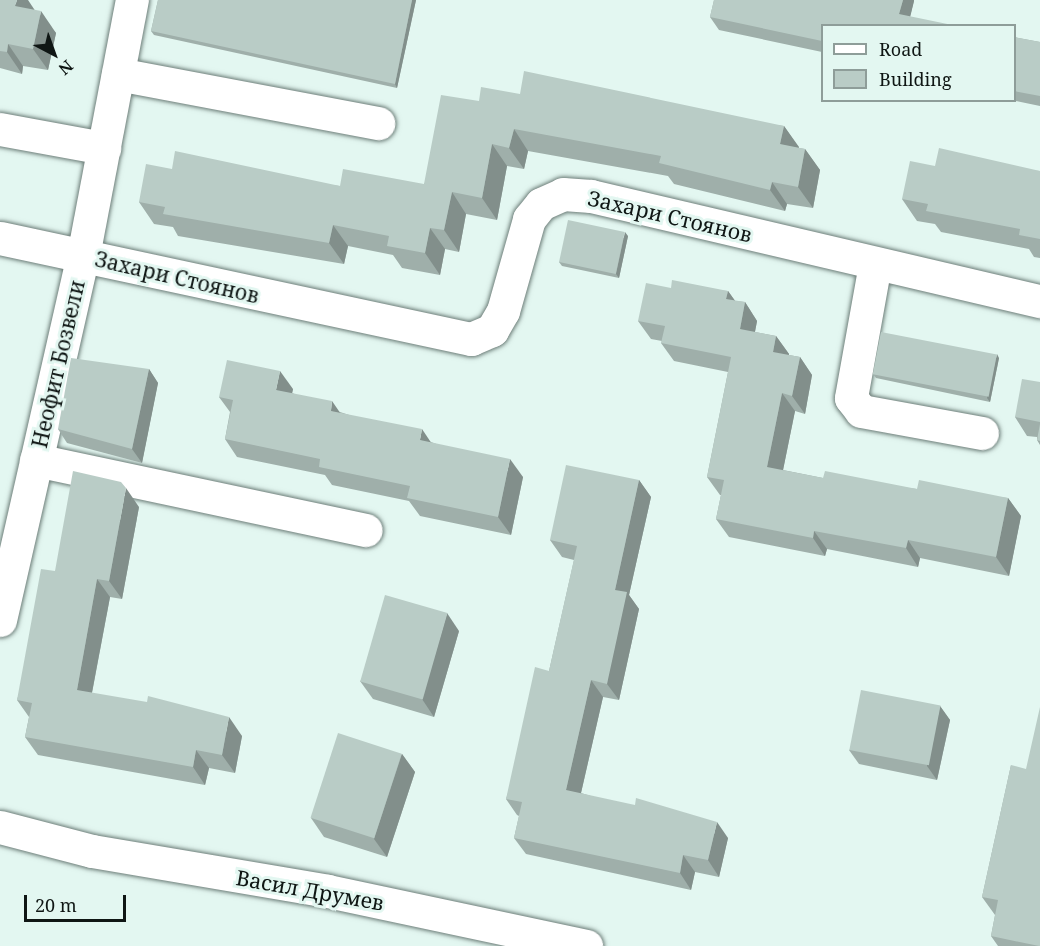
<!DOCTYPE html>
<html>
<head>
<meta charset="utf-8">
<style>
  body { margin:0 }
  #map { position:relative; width:1040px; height:946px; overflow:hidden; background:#e3f7f1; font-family:"Noto Serif",serif }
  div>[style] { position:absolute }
  .roads { filter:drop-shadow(0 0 2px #6d7e79) drop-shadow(0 0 2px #6d7e79) }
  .minor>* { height:33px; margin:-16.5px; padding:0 16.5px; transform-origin:16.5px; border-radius:16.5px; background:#fff }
  .wall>* { inset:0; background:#9fafaa }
  .shaded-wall>* { inset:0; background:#828f8b }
  .building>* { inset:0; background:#b9ccc6; transform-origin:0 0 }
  span { translate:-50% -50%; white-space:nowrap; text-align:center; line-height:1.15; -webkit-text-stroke:6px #e3f7f1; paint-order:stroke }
  .street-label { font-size:21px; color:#0f1614 }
  .legend { position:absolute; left:821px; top:24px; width:195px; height:78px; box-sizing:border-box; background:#e3f7f1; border:2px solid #8e9d99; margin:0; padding:8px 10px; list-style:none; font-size:18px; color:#0f1614 }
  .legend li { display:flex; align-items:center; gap:12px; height:30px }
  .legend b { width:30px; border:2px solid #8e9d99 }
  .north { position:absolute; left:24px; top:24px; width:60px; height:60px; -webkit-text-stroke:4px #e3f7f1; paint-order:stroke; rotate:139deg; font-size:16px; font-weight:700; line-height:24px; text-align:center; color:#0f1614 }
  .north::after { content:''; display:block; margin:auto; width:21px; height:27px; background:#0f1614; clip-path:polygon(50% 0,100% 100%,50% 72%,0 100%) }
  .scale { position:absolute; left:24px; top:895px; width:102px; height:27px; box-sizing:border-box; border:3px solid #0f1614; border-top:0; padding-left:8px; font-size:18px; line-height:21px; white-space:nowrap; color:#0f1614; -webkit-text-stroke:4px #e3f7f1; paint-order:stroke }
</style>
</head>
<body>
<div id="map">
  <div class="roads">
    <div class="minor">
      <div style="left:118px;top:74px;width:265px;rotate:10.7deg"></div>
      <div style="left:0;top:129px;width:106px;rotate:10.4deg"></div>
      <div style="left:0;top:238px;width:482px;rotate:12.1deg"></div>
      <div style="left:471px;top:339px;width:23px;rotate:-23deg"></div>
      <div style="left:492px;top:330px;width:22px;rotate:-60deg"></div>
      <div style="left:503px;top:311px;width:96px;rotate:-74.2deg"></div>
      <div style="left:529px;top:219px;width:19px;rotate:-51deg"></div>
      <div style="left:541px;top:204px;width:24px;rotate:-24deg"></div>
      <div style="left:563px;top:194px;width:28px;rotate:4deg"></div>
      <div style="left:591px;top:196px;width:461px;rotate:13.2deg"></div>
      <div style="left:875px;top:264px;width:136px;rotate:100.2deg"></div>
      <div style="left:851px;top:398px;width:16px;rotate:52deg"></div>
      <div style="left:861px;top:411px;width:123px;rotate:10.3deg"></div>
      <div style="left:36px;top:460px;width:337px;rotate:12deg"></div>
      <div style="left:0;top:620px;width:373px;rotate:-77.2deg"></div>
      <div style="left:83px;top:256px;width:261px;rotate:-79.2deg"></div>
      <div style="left:0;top:827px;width:95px;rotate:14.6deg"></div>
      <div style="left:92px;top:851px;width:239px;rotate:9.6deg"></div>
      <div style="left:328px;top:891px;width:264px;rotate:12deg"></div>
    </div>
  </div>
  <div class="wall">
    <div style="clip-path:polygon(0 0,34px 9px,56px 33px,48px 70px,23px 66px,22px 74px,0 68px)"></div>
    <div style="clip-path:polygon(158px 0,416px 0,397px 88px,154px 35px,151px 31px)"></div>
    <div style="clip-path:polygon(714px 0,914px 0,914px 1px,910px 16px,822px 26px,822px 52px,719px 30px,710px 17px)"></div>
    <div style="clip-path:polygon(1014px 37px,1040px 42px,1040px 106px,1011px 100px,1014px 100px)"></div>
    <div style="clip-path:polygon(520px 94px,784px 126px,799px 148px,805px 149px,820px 170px,813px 208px,787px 204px,785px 211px,674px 184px,668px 176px,528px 151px,524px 169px,507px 166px,497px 220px,466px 214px,459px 252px,445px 249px,440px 275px,402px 268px,393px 255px,348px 246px,344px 264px,178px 236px,173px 227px,154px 224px,139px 202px,172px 169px,340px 186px,424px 184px,479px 101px)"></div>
    <div style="clip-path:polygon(935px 166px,1040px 171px,1040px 258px,1034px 257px,1029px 249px,941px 232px,935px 224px,917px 221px,902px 199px)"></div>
    <div style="clip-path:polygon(628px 236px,619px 278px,562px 266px,559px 262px)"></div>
    <div style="clip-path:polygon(671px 288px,728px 291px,735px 301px,745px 302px,757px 321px,755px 332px,776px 336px,789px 354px,789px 355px,800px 357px,812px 375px,805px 414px,795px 411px,783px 470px,823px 478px,917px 489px,1008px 498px,1021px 516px,1009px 576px,920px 558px,918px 567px,827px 549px,825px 556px,729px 537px,716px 519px,721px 495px,720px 495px,707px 477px,728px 372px,674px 361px,661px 343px,662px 341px,651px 339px,638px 321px)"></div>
    <div style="clip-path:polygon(999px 358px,990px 402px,876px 378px,873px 374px)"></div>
    <div style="clip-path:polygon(149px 369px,158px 383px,142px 463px,67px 443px,58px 429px)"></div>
    <div style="clip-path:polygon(1040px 382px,1040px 445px,1037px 440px,1037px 437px,1027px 436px,1015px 417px)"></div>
    <div style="clip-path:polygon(293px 389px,292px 393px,340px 412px,431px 442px,523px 477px,511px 535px,420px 516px,409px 501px,332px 485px,325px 475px,237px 457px,225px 439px,230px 412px,219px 397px)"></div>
    <div style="clip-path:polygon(639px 480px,651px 497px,629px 595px,639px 609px,619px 700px,603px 697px,581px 793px,728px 838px,719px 877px,695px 872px,691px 890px,526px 854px,514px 838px,519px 816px,517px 815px,506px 799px,549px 671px,574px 560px,562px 557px,550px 540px)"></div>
    <div style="clip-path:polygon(139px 507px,122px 599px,110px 597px,92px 693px,242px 736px,235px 773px,209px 768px,205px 785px,38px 755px,25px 737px,29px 717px,17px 700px,55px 571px)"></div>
    <div style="clip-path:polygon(459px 631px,434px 717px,373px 699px,360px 681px)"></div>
    <div style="clip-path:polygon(940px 706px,950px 720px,937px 780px,859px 764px,849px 750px)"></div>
    <div style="clip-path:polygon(402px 754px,415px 772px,387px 857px,324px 837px,311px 818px)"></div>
    <div style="clip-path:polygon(1011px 765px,1040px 946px,998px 946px,991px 936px,995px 915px,982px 897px)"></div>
  </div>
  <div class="shaded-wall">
    <div style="clip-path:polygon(17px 0,28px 0,34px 9px,30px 27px,15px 6px)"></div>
    <div style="clip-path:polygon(412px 0,416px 0,397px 88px,395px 84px)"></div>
    <div style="clip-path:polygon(903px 0,914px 0,914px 1px,908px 26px,899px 14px)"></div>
    <div style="clip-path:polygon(41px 11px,56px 33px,48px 70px,33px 49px)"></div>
    <div style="clip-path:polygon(8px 44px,23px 66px,22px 74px,7px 52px)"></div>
    <div style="clip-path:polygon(784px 126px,799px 147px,795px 165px,780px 144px)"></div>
    <div style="clip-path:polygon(514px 129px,528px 151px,524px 169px,509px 148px)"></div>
    <div style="clip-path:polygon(492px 144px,507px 166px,497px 220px,482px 198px)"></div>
    <div style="clip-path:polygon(805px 149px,820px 170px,813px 208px,798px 187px)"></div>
    <div style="clip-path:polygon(772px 182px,787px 204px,785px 211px,770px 190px)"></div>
    <div style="clip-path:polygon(452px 192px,466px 214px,459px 252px,444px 230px)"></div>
    <div style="clip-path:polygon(333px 225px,348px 246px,344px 264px,329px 243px)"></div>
    <div style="clip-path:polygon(430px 228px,445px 249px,440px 275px,425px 253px)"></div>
    <div style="clip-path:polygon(625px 232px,628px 236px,619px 278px,616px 274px)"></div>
    <div style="clip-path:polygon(728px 291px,741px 309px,726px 299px)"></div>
    <div style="clip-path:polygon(745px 302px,757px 321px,752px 347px,740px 329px)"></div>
    <div style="clip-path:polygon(776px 336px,789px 354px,786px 370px,773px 352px)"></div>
    <div style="clip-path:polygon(997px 354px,999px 358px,990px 402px,987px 398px)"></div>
    <div style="clip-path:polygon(800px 357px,812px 375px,805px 414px,792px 396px)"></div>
    <div style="clip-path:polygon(149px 369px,158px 383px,142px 463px,132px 449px)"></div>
    <div style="clip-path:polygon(280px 371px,293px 389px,289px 408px,276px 390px)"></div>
    <div style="clip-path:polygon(782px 393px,795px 411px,780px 485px,767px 467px)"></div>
    <div style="clip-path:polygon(332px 401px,345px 420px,331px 411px)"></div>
    <div style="clip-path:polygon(422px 429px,434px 447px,420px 440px)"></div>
    <div style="clip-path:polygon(510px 459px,523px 477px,511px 535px,498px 517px)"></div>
    <div style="clip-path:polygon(639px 480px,651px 497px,629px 595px,639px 609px,619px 700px,607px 684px,615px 590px)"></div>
    <div style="clip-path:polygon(126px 488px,139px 507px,122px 599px,109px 581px)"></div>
    <div style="clip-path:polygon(1008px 498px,1021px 516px,1009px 576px,996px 557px)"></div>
    <div style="clip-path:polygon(814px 531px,827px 549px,825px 556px,813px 538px)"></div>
    <div style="clip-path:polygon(908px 540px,920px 558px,918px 567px,906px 548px)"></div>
    <div style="clip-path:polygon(97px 579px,110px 597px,89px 708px,77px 690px)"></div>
    <div style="clip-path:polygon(447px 613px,459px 631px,434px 717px,422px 699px)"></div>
    <div style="clip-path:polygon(591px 680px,603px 697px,578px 806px,566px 790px)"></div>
    <div style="clip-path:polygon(940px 706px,950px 720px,937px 780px,927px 766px)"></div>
    <div style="clip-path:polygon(229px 717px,242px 736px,235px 773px,222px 755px)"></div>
    <div style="clip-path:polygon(196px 750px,209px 768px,205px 785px,193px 767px)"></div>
    <div style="clip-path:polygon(402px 754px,415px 772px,387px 857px,374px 839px)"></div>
    <div style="clip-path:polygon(717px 822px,728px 838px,719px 877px,708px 860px)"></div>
    <div style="clip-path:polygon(683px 855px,695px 872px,691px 890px,680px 873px)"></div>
  </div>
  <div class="building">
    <div style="clip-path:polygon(0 0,17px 0,15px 6px,41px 11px,33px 49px,8px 44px,7px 52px,0 51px)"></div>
    <div style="clip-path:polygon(158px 0,412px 0,395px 84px,151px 31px)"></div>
    <div style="clip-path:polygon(714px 0,903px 0,899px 14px,957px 26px,822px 26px,822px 41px,710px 17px)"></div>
    <div style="clip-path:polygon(1014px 37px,1040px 42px,1040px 96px,1014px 91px)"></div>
    <div style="clip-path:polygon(524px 71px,784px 126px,780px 144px,805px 149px,798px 187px,772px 182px,770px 190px,659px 163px,661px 156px,514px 129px,509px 148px,492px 144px,482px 198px,452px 192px,444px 230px,430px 228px,425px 253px,387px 246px,389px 236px,333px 225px,329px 243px,163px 214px,165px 207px,139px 202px,146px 164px,172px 169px,175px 151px,340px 186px,343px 169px,424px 184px,441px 95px,479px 101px,481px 87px,520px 94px)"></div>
    <div style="clip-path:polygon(939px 148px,1040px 171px,1040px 239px,1019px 235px,1020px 229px,926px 211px,928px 204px,902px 199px,910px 161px,935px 166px)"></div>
    <div style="left:568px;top:220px;width:58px;height:43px;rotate:12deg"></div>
    <div style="clip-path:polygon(672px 280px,728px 291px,726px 299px,745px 302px,740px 329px,776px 336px,773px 352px,800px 357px,792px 396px,782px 393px,767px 467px,823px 478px,825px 471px,917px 489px,919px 480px,1008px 498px,996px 557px,908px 540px,906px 548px,814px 531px,813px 538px,716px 519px,724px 480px,707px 477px,731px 357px,661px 343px,665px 326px,638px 321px,646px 283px,671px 288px)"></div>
    <div style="left:881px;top:332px;width:118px;height:43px;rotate:11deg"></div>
    <div style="clip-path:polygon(71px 358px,149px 369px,132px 449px,58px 429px)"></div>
    <div style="clip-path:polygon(227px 360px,280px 371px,276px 390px,332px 401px,331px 411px,422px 429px,420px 440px,510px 459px,498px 517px,407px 498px,410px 486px,319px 467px,320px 459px,225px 439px,233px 400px,219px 397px)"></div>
    <div style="clip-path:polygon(1022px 379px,1040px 382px,1040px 422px,1015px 417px)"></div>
    <div style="clip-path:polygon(1040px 424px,1040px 441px,1037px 440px)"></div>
    <div style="clip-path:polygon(566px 465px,639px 480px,615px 590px,627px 592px,607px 684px,591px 680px,566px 790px,635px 805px,636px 798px,717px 822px,708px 860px,683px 855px,680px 873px,514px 838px,522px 802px,506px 799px,535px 667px,549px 671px,577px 546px,550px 540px)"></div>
    <div style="clip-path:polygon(73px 471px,121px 482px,126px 488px,109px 581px,97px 579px,77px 690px,147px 702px,148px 696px,229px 717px,222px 755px,196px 750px,193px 767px,25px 737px,32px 703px,17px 700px,41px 569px,55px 571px)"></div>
    <div style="left:385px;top:595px;width:65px;height:90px;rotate:16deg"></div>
    <div style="left:861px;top:690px;width:81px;height:61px;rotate:11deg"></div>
    <div style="clip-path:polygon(1040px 707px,1040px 946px,1039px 946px,991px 936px,998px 900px,982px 897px,1011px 765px,1026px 769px)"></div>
    <div style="left:338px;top:733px;width:67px;height:89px;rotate:18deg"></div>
  </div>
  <div class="street-label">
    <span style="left:670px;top:216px;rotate:13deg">Захари Стоянов</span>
    <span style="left:177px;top:277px;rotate:13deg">Захари Стоянов</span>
    <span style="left:58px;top:364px;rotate:-77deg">Неофит Бозвели</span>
    <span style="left:310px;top:890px;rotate:10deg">Васил Друмев</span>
  </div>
  <ul class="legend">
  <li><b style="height:8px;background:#fff"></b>Road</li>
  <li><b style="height:16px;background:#b9ccc6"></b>Building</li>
  </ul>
  <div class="north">N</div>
  <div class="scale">20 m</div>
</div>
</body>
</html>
